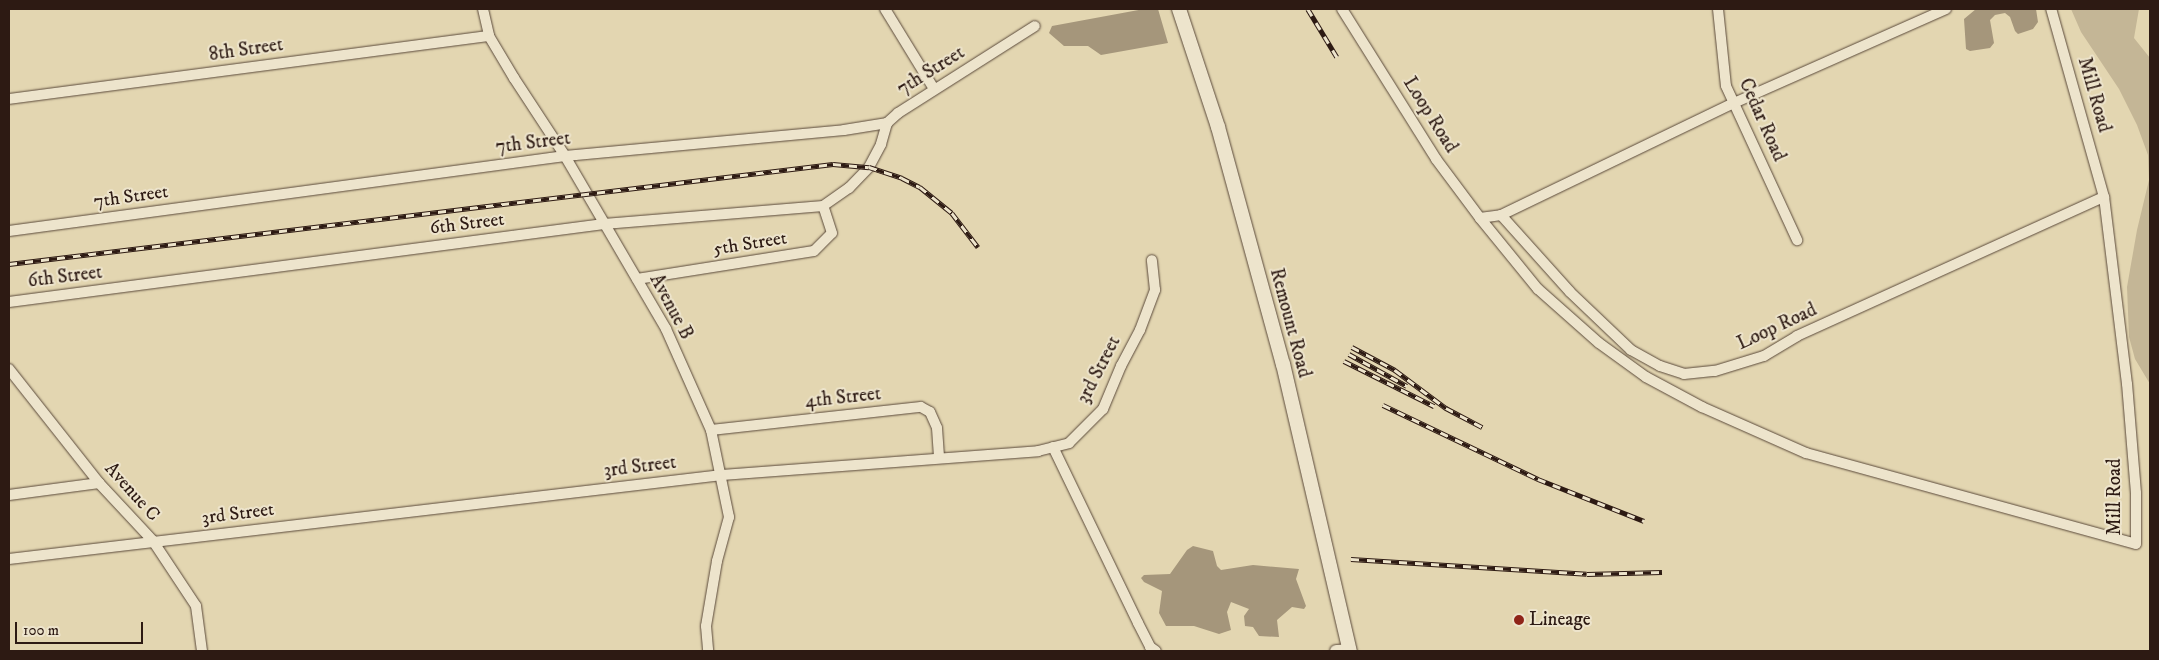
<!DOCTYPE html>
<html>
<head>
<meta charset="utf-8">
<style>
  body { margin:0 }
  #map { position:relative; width:2159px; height:660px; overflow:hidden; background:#e3d6b1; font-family:"IM FELL DW Pica",serif }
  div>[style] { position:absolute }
  .green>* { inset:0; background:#c4b696 }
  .water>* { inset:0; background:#a5967b }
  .roads { filter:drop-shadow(0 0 1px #5a493a) drop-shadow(0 0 1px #5a493a) }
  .minor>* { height:10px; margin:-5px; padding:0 5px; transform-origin:5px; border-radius:5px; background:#ede4cc }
  .tertiary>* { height:12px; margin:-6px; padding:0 6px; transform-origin:6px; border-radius:6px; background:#ede4cc }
  .secondary>* { height:14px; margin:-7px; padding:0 7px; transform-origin:7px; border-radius:7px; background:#ede4cc }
  .rail>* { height:4.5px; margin-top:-2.25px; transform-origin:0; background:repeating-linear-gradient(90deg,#ede4cc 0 8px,#2d1a13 0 16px); box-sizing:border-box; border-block:1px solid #2d1a13 }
  .dots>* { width:14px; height:14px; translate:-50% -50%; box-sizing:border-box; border:2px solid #ede4cc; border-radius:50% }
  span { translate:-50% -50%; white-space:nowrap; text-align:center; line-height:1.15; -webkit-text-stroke:4px #ede4cc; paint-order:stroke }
  .street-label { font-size:19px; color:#2d1a13 }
  .poi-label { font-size:19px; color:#2d1a13 }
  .left { translate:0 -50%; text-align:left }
  .frame { position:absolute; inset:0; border:10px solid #2d1a13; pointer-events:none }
  .scale { position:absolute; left:15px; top:622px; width:128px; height:22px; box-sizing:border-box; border:2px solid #2d1a13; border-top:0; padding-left:6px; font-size:15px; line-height:18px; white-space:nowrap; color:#2d1a13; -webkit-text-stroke:4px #ede4cc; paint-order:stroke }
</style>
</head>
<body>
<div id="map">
  <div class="green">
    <div style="clip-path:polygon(2071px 9px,2139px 9px,2134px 38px,2150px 58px,2150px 384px,2135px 359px,2129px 337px,2127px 287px,2137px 230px,2149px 180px,2148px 155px,2137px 125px,2119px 89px,2081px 32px)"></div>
  </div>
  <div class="water">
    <div style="clip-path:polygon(1144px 9px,1158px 9px,1168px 43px,1101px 55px,1088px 46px,1064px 46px,1049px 33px,1052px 26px)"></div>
    <div style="clip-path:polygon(1976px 9px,2036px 9px,2038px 22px,2033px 29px,2018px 34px,2015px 31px,2010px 17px,2005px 13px,1995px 15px,1990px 20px,1994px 43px,1990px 48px,1970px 51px,1966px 49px,1964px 19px)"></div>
    <div style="clip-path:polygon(1193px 546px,1213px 551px,1217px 566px,1221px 570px,1253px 565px,1299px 569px,1296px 579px,1306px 606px,1304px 609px,1292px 607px,1277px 620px,1279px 637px,1259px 636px,1253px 627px,1245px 626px,1244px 616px,1249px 609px,1231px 602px,1227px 612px,1231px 630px,1219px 634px,1194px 626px,1166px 626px,1159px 613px,1162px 591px,1144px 582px,1141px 578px,1144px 575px,1170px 574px,1187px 550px)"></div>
  </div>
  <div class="roads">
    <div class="minor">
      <div style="left:483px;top:9px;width:28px;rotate:77deg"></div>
      <div style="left:489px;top:36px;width:49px;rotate:59.2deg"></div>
      <div style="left:514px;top:78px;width:93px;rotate:56.8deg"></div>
      <div style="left:565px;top:156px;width:200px;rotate:59.7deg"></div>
      <div style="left:666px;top:329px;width:111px;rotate:66deg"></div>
      <div style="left:711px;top:430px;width:89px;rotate:78.3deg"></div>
      <div style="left:729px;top:517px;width:46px;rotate:105.3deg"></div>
      <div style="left:717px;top:561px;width:66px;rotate:99.6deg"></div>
      <div style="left:706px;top:626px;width:25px;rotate:85deg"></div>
      <div style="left:885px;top:9px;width:94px;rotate:58.5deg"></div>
      <div style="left:1342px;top:9px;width:177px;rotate:57.9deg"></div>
      <div style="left:1436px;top:159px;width:74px;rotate:53.3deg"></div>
      <div style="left:1480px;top:218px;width:21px;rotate:-8deg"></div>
      <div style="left:1501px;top:215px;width:103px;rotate:48.1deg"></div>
      <div style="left:1570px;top:292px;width:84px;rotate:43.6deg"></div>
      <div style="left:1631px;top:350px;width:33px;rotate:29deg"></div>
      <div style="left:1660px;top:366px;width:25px;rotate:18deg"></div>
      <div style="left:1684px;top:374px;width:31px;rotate:-6deg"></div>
      <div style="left:1715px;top:371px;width:51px;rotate:-17deg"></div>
      <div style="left:1764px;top:356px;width:39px;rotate:-31deg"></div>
      <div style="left:1797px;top:336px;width:337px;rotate:-24.4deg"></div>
      <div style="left:1718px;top:9px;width:77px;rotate:84.1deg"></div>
      <div style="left:1726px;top:86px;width:170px;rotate:65.2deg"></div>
      <div style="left:9px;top:99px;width:484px;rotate:-7.5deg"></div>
      <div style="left:1501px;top:215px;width:259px;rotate:-25.7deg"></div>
      <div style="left:1734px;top:103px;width:232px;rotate:-23.9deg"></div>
      <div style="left:1480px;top:218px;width:92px;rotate:50.8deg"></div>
      <div style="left:1538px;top:289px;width:81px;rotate:41.5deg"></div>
      <div style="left:1599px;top:343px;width:58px;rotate:35.9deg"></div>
      <div style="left:1646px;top:377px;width:64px;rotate:28.2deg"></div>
      <div style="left:1702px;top:407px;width:114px;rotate:23.9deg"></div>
      <div style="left:1806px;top:453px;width:342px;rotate:15.4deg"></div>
      <div style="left:2136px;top:544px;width:51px;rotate:-90deg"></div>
      <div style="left:2136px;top:493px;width:109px;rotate:-94.7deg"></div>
      <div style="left:2127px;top:384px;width:188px;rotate:-97deg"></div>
      <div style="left:2104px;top:197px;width:195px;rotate:-105.7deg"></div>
      <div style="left:9px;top:231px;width:561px;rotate:-7.68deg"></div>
      <div style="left:565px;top:156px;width:280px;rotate:-5.3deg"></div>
      <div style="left:844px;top:130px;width:44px;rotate:-9.2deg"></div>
      <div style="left:887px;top:123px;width:15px;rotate:-42deg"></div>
      <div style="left:898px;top:113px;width:162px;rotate:-32.4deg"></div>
      <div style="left:637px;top:279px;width:179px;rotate:-9deg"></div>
      <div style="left:814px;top:251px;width:25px;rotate:-45deg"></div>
      <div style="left:832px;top:233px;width:28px;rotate:-108deg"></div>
      <div style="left:9px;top:302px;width:600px;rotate:-7.47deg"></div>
      <div style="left:604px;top:224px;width:220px;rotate:-4.7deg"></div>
      <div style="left:823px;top:206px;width:32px;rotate:-35deg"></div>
      <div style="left:849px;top:188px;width:29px;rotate:-46deg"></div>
      <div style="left:869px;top:167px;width:26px;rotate:-62deg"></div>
      <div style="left:881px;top:144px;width:22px;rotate:-74deg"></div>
      <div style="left:9px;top:369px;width:145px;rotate:51.7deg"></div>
      <div style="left:99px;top:483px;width:79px;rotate:47deg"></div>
      <div style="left:153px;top:541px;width:78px;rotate:56.5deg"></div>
      <div style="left:196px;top:606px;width:45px;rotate:82.4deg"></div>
      <div style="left:711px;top:430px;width:211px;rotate:-6.3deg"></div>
      <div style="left:921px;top:407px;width:10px;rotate:29deg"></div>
      <div style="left:930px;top:412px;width:17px;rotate:66deg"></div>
      <div style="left:937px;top:428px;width:30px;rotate:86deg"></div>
      <div style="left:1053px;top:447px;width:195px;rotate:64.2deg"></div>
      <div style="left:1138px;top:623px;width:27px;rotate:63deg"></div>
      <div style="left:1150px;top:647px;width:7px;rotate:34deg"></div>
      <div style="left:9px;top:495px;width:91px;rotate:-7.6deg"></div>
      <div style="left:9px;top:559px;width:718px;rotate:-6.72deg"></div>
      <div style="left:722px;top:475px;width:317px;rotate:-4.3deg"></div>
      <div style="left:1038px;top:451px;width:32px;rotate:-14deg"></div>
      <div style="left:1069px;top:443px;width:48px;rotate:-45deg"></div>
      <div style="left:1103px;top:409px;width:47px;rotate:-67.3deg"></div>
      <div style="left:1121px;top:366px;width:41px;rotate:-62.2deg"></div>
      <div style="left:1140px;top:330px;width:43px;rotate:-69.4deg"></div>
      <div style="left:1155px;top:290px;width:30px;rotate:-96deg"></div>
    </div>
    <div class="tertiary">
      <div style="left:1336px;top:651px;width:13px;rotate:-4deg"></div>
    </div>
    <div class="secondary">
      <div style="left:1179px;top:9px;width:124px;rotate:71.7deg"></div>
      <div style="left:1218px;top:127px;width:246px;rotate:74.7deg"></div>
      <div style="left:1283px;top:364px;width:295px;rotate:76.9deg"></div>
    </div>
  </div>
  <div class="rail">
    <div style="left:1308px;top:9px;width:56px;rotate:58.9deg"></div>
    <div style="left:9px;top:264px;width:830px;rotate:-6.92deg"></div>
    <div style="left:833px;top:164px;width:36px;rotate:5deg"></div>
    <div style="left:869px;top:167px;width:35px;rotate:18deg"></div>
    <div style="left:902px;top:178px;width:20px;rotate:27deg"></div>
    <div style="left:920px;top:187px;width:41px;rotate:39.1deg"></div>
    <div style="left:952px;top:213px;width:43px;rotate:52.6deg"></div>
    <div style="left:1352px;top:347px;width:49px;rotate:28.1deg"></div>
    <div style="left:1395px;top:370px;width:64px;rotate:36.7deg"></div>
    <div style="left:1446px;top:408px;width:41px;rotate:27.8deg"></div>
    <div style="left:1349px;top:354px;width:66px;rotate:28.9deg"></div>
    <div style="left:1344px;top:361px;width:101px;rotate:26.6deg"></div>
    <div style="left:1383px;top:405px;width:172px;rotate:25.5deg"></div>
    <div style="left:1538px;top:479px;width:114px;rotate:21.6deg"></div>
    <div style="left:1351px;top:559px;width:236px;rotate:3.6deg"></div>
    <div style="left:1587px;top:574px;width:75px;rotate:-1.5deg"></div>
  </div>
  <div class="dots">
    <div style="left:1519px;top:620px;background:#8f2418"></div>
  </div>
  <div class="street-label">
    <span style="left:246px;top:50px;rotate:-8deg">8th Street</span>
    <span style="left:931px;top:71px;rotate:-32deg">7th Street</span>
    <span style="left:2094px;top:95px;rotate:74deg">Mill Road</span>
    <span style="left:1430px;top:115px;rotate:58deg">Loop Road</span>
    <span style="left:1762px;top:120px;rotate:66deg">Cedar Road</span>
    <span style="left:533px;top:143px;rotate:-7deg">7th Street</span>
    <span style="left:131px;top:197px;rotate:-8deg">7th Street</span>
    <span style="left:467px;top:224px;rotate:-7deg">6th Street</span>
    <span style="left:750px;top:244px;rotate:-9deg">5th Street</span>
    <span style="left:65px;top:277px;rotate:-7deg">6th Street</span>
    <span style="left:671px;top:307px;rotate:62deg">Avenue B</span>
    <span style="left:1290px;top:323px;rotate:75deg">Remount Road</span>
    <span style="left:1777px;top:327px;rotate:-25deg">Loop Road</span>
    <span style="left:1099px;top:370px;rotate:-63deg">3rd Street</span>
    <span style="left:843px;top:398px;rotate:-6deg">4th Street</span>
    <span style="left:640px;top:467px;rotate:-7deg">3rd Street</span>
    <span style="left:132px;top:492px;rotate:48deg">Avenue C</span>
    <span style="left:2115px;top:497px;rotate:-90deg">Mill Road</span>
    <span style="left:238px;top:514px;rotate:-7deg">3rd Street</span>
  </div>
  <div class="poi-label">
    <span class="left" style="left:1529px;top:620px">Lineage</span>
  </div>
  <div class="frame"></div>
  <div class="scale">100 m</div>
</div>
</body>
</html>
